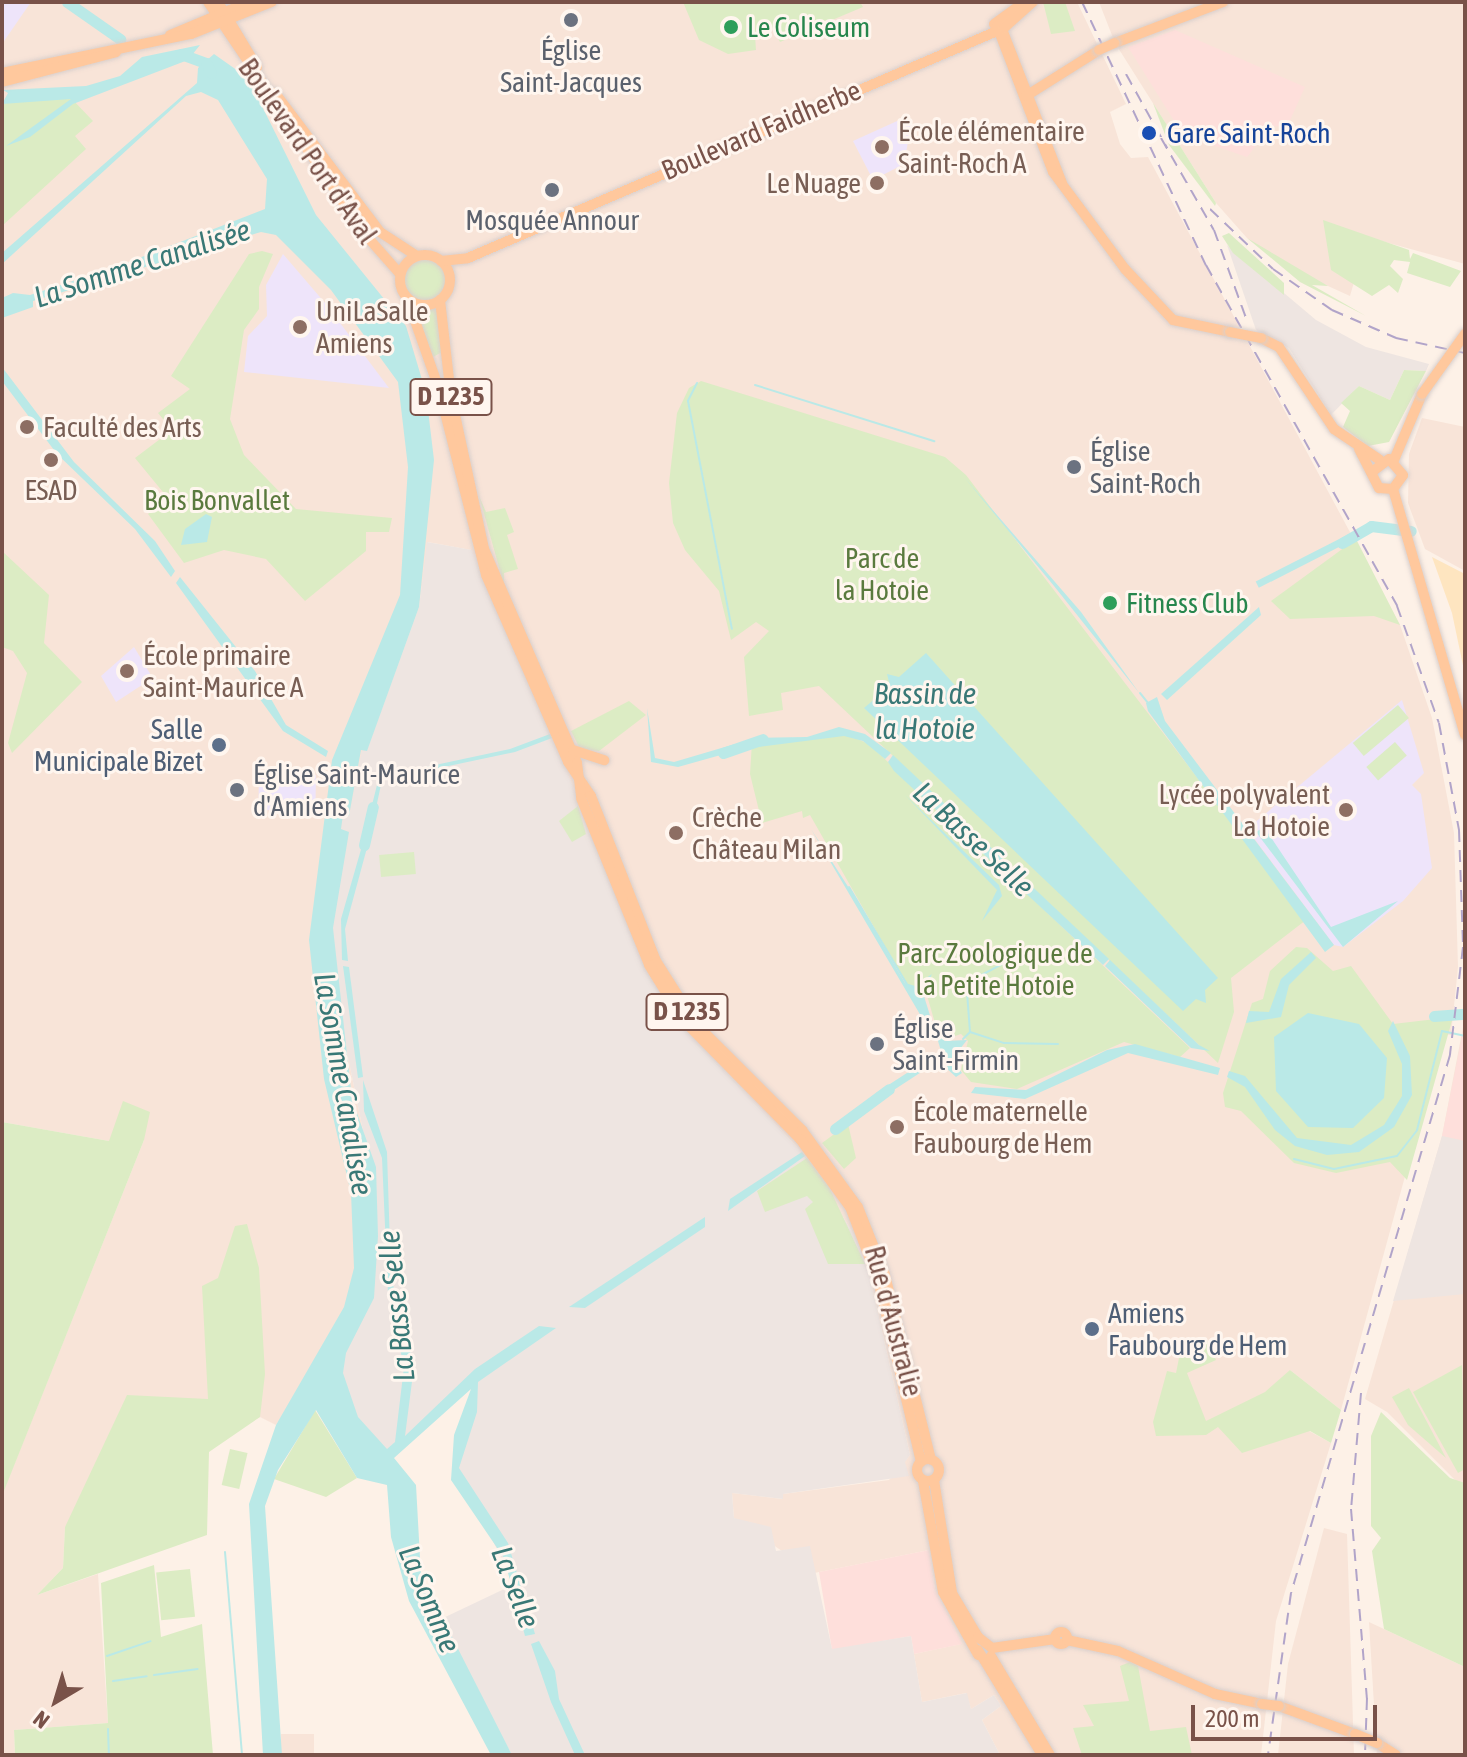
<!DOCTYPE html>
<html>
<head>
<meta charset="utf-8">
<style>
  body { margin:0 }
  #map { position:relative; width:1467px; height:1757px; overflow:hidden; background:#fdf1e7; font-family:"Asap Condensed",sans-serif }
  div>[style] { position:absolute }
  .residential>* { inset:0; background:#f8e4d8; transform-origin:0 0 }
  .commercial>* { inset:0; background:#fedfdb }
  .industrial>* { inset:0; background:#eee5e1 }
  .education>* { inset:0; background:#eee4fa; transform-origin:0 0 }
  .green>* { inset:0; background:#dcecc4; transform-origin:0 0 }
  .round { border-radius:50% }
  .sand>* { inset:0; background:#fee5c0 }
  .water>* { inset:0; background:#bae9e7; transform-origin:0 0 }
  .stream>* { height:2px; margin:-1px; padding:0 1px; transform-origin:1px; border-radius:1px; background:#bae9e7 }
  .river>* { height:11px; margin:-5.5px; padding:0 5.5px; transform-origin:5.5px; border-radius:5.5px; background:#bae9e7 }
  .roads { filter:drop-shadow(0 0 2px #d9cfcc) drop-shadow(0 0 2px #d9cfcc) }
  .major>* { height:10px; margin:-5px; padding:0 5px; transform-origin:5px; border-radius:5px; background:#ffc89d }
  .major>.ring { margin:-5px; padding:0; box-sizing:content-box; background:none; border:10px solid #ffc89d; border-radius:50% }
  .rail>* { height:2px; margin-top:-1px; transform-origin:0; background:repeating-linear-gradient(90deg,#b1a4c9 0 12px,transparent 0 20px) }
  .bridges { filter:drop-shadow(0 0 2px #d9cfcc) drop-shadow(0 0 2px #d9cfcc) }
  .major-bridge>* { height:10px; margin:-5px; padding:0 5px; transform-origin:5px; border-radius:5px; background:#ffc89d }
  .dots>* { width:22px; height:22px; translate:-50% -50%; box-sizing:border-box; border:4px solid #fff6ef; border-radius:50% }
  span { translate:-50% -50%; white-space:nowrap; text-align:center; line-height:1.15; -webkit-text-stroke:6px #fff6ef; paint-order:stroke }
  .shield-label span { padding:2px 6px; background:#fff6ef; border:2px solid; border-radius:6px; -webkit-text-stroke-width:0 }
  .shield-label { font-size:26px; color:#795249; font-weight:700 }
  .leisure-label { font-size:28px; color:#27864d }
  .left { translate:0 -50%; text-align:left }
  .worship-label { font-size:28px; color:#5b616d }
  .street-label { font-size:28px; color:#795249 }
  .education-label { font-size:28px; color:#785e54 }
  .right { translate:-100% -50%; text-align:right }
  .transit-label { font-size:28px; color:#164399 }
  .park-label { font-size:28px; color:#5a7a3e }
  .service-label { font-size:28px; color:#4e5e75 }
  .water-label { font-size:30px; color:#397876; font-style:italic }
  .frame { position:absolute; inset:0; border:4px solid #795249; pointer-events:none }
  .north { position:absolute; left:16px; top:1661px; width:80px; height:80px; -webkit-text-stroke:6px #fff6ef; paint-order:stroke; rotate:218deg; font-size:22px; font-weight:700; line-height:32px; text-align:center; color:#795249 }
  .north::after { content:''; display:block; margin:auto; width:28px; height:36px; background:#795249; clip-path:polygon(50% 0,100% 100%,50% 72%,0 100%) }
  .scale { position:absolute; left:1191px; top:1705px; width:186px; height:36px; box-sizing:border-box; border:4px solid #795249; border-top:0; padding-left:10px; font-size:24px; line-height:28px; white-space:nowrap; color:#795249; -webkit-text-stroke:6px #fff6ef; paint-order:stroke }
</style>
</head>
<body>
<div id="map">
  <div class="residential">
    <div style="clip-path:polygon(2px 2px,1077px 2px,1126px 104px,1110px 112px,1120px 144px,1131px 158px,1148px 157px,1400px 625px,1432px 718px,1454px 833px,1458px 967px,1451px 1035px,1444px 1034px,1341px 1410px,1290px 1370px,1289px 1420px,1331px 1443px,1276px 1621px,1261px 1755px,1000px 1755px,982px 1720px,1001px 1706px,994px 1695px,971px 1709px,966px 1693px,922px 1702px,914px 1654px,961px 1644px,935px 1589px,929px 1550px,814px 1573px,734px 1518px,732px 1493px,782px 1499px,783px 1494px,889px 1480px,910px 1455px,870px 1278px,857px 1240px,807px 1158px,669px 1011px,471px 550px,428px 542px,419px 607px,367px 751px,327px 954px,371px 1170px,369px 1291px,276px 1425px,260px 1417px,65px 1527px,63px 1568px,37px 1595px,98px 1574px,108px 1723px,14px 1730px,15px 1755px,2px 1755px,2px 1495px,144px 1140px,109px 1141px,2px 1122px)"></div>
    <div style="clip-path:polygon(1099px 2px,1465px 2px,1465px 264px,1367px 237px,1350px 296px,1295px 271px,1247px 238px,1216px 203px,1115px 43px)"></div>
    <div style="clip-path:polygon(1422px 418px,1465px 427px,1465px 571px,1425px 549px,1408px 503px,1409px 454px)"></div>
    <div style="clip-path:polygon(1465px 1017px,1465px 1483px,1458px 1483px,1387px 1412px,1365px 1399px,1442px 1136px)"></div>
    <div style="clip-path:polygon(1324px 1528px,1347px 1534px,1354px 1755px,1278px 1755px,1288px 1664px)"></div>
    <div style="clip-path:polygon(1369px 1622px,1465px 1667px,1465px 1755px,1377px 1755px)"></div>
    <div style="left:314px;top:1734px;width:21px;height:33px;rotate:90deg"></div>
  </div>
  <div class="commercial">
    <div style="clip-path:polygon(1175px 30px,1305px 87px,1287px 127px,1272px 126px,1247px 157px,1183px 135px,1128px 47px)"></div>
    <div style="clip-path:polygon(1462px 1037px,1465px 1037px,1465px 1141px,1442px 1136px)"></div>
    <div style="clip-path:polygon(929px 1550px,935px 1589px,962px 1644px,914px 1654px,911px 1636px,832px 1650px,819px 1572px)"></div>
  </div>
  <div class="industrial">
    <div style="clip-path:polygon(1227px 245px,1316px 320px,1366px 347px,1429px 364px,1426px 371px,1404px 370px,1390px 400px,1359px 386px,1331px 415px,1289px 348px,1256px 330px)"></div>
    <div style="clip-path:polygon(427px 542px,472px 550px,669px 1011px,807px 1158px,857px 1240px,870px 1278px,910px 1455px,905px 1462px,909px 1476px,783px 1494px,783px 1499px,732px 1493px,734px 1518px,771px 1527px,776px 1551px,810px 1546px,832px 1649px,911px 1636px,922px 1702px,967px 1693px,971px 1709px,994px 1695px,1001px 1706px,982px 1720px,1000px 1755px,512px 1755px,439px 1620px,515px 1584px,454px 1466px,476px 1381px,388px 1456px,315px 1369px,369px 1291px,371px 1170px,327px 954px,349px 832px,341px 829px,343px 815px,349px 816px,362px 749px,367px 750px,419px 607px)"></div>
    <div style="clip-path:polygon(1442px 1136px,1465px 1141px,1465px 1294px,1393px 1301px)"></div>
  </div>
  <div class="education">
    <div style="clip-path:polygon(2px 2px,31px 2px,2px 44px)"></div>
    <div style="clip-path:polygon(906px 117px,911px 125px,904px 164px,873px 180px,853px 141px)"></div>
    <div style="clip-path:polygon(283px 254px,325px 303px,389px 388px,244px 372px,248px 336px,267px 316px,266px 285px)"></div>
    <div style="clip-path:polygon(134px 647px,157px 685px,147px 692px,142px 685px,116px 702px,101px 676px)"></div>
    <div style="clip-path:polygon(1402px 700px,1424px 773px,1412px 785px,1421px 794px,1432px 868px,1403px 901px,1343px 947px,1334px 945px,1247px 829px)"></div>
    <div style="left:259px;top:774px;width:57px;height:36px;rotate:1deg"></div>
  </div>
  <div class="green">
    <div style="clip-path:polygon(683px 2px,860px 2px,863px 7px,780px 42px,772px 27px,755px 35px,756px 50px,728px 54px,699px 40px)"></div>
    <div style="clip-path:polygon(1043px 2px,1065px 2px,1075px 31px,1051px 34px)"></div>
    <div style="clip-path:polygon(29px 98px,71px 98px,93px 121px,75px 136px,86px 149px,2px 226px,2px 104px)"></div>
    <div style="clip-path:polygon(1153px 103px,1216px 203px,1215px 206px,1169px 145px)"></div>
    <div style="clip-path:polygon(1323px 220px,1409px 250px,1410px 259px,1413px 253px,1461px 271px,1450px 287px,1407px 273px,1410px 262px,1394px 260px,1390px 266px,1403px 279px,1398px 293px,1389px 285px,1372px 296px,1331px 270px)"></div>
    <div style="clip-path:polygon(1229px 233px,1284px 283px,1284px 295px,1233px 253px,1222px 236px)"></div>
    <div style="clip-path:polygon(1247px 238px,1328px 286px,1312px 285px,1366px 316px,1300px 282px)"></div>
    <div style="clip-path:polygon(262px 251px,273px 254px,259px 287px,259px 309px,244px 330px,230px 419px,244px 455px,296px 509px,392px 518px,389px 532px,366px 532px,366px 551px,305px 601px,266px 559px,224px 550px,184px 563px,148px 514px,167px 497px,135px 458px,172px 430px,158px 413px,190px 389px,171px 376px,249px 254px)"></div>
    <div class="round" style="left:404px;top:260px;width:42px;height:42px"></div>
    <div style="clip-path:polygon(437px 309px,442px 352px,433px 357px,414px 310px)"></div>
    <div style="clip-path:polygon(1404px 370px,1426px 371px,1389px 442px,1368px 446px,1343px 427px,1350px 411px,1341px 403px,1359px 386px,1390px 400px)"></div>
    <div style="clip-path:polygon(701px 381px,945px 457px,966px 475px,1306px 920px,1231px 978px,1234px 1012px,1218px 1063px,819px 686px,781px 693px,783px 710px,749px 716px,744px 657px,769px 631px,756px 622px,731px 640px,719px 591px,685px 550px,673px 523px,669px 483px,677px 413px,689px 388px)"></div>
    <div style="clip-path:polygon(479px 496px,486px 512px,505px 508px,514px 532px,507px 535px,518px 569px,504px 573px,504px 585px)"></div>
    <div style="clip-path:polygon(1356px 539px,1400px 625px,1374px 616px,1290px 619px,1271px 601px)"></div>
    <div style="clip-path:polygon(2px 551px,49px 595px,44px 643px,82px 682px,12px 753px,8px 743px,27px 673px,13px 651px,2px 647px)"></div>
    <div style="clip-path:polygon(629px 701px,646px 715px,599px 751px,580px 749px,571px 731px)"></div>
    <div style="left:1398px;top:705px;width:17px;height:59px;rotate:50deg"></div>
    <div style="clip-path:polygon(848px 735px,869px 744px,1190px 1048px,1180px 1057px,1124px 1042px,1017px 1089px,971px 1082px,961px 1070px,968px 1041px,961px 1034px,946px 1039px,937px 1030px,926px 992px,907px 985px,810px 815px,803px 818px,802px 811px,762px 823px,750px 774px,752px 742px)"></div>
    <div style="left:1395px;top:742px;width:18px;height:38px;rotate:49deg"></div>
    <div style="clip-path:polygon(578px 806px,586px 834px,572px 842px,559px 821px)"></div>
    <div style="left:414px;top:852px;width:22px;height:35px;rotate:85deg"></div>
    <div style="clip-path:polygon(1296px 947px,1307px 948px,1333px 971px,1351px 966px,1393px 1024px,1453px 1017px,1407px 1180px,1390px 1162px,1336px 1173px,1294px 1163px,1241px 1111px,1225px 1107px,1223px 1093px,1252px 1003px,1263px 999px,1270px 971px)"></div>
    <div style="clip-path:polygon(123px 1101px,150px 1112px,144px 1140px,2px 1496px,2px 1122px,109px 1141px)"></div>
    <div style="clip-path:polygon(848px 1124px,856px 1158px,844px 1169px,822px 1143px)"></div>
    <div style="clip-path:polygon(807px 1158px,829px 1187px,865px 1264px,828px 1264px,805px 1209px,813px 1202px,807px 1196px,765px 1212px,757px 1191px)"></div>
    <div style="clip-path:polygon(247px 1224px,259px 1268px,265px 1374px,260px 1417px,209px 1452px,207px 1535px,37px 1595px,63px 1568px,65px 1527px,127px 1395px,208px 1399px,202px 1286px,218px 1278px,235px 1226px)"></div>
    <div style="clip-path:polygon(1206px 1338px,1216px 1360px,1187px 1373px,1206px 1421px,1265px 1392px,1290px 1370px,1341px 1410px,1331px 1443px,1310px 1431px,1242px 1453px,1218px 1427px,1206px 1435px,1156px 1436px,1153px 1422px,1167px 1371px,1176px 1373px,1179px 1358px)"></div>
    <div style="clip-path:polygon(1462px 1365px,1465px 1469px,1458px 1473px,1413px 1392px)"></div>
    <div style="clip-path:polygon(1409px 1388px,1446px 1458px,1408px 1425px,1392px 1397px)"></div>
    <div style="clip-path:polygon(315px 1410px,357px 1478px,326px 1497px,274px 1479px)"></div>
    <div style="clip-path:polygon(1381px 1412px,1450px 1478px,1465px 1483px,1465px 1667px,1384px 1629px,1372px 1551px,1381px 1538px,1371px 1526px,1371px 1436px)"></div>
    <div style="left:230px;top:1449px;width:18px;height:37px;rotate:13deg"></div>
    <div style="clip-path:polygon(154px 1565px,161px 1637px,202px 1624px,213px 1755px,15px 1755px,14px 1730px,108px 1723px,101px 1583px)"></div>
    <div style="left:190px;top:1569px;width:48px;height:34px;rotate:84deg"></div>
    <div style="clip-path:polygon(1130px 1662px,1138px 1666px,1150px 1731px,1186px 1727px,1192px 1755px,1082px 1755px,1073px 1728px,1094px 1726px,1083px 1705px,1129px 1701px,1120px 1666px)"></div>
  </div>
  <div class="sand">
    <div style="clip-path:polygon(1432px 557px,1465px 574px,1465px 675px,1452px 613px)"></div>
  </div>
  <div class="water">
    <div style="clip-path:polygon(200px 45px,188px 60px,73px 104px,30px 137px,6px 146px,71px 99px,2px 104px,8px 93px,3px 90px,86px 86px,120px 76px,142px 57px)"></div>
    <div style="clip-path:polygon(214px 54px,248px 78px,316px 215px,406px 326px,426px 393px,434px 460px,419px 607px,367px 751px,361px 750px,349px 816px,343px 815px,341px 829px,349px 832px,333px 928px,352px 1099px,376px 1167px,378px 1236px,374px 1298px,346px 1353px,343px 1373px,358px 1417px,387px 1449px,395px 1442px,404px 1367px,388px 1293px,382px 1158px,364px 1111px,363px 1080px,387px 1152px,391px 1277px,414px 1366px,405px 1436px,475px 1369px,539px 1326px,556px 1328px,478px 1382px,477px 1412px,459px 1468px,508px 1543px,535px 1634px,525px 1636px,504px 1558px,451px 1480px,454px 1435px,471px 1389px,394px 1458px,416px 1485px,421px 1576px,512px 1755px,491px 1755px,409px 1601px,391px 1537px,387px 1485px,357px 1478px,316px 1410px,278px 1470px,265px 1506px,282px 1755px,263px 1755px,249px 1504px,276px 1425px,344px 1307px,354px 1268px,351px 1193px,324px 1079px,309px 940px,332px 760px,400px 595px,408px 467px,398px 382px,331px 290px,276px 235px,261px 232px,33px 301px,33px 307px,2px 318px,2px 298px,13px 293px,30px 295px,116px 267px,265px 209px,267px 179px,218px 100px,201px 92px,186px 96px,2px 264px,2px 253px,197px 83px,198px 68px)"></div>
    <div style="clip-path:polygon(2px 367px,74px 462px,155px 541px,175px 571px,171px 577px,135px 529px,57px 454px,2px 381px)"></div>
    <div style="clip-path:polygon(964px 477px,1081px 612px,1140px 694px,1054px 586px)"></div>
    <div style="clip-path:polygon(206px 514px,212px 517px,207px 542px,181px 545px,185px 529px)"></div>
    <div style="left:1351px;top:533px;width:7px;height:107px;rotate:63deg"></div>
    <div style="clip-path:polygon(180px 577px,255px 671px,286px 725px,328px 751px,326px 757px,283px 731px,176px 583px)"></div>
    <div style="clip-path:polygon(1259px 607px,1261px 615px,1167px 700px,1161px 694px)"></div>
    <div style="clip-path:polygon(926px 653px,1218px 978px,1205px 990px,1206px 1003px,1196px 999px,1183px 1011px,864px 708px,890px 686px,887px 674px,899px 677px)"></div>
    <div style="clip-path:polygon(1157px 697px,1165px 721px,1334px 945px,1325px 952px,1148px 711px,1146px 703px)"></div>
    <div style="clip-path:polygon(647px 708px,655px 758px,674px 762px,735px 744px,735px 751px,678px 767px,651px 762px)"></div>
    <div style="clip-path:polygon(839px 727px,865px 734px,891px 753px,885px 759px,863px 741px,844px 736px,750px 748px,754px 738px,807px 737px)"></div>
    <div style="clip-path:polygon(550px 734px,552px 738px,515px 752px,382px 780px,373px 822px,368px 821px,379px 777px,510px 749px)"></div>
    <div style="clip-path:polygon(893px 755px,1109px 959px,1103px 965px,894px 771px,888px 762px)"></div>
    <div style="clip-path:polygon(905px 795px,999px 885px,1002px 896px,982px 921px,997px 890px)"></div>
    <div style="clip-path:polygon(1264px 827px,1331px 927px,1398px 901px,1343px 947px,1256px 832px)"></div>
    <div style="clip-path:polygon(811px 829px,856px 899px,905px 983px,915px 986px,932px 974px,923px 993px,933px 1025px,928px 1028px)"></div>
    <div style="clip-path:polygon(366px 832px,371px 833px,345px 929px,348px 961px,342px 960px,341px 919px)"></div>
    <div style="clip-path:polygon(1311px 952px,1316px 958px,1289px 985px,1281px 1017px,1246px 1023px,1249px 1011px,1269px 1012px,1281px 979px)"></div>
    <div style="clip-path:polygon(1110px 960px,1199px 1045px,1210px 1051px,1191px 1048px,1105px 966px)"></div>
    <div style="clip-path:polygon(343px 966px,349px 967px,363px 1077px,358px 1078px)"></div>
    <div style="clip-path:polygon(1308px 1013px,1359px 1024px,1387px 1058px,1384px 1098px,1353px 1128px,1308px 1127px,1276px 1091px,1274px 1037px)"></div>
    <div style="clip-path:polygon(1393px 1021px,1410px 1056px,1412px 1095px,1394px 1127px,1359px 1152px,1327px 1155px,1295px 1146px,1275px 1130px,1245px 1087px,1227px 1077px,1229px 1071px,1245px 1076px,1297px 1138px,1351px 1145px,1384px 1125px,1402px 1096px,1402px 1064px,1388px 1031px)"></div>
    <div style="clip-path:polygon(935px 1031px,945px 1041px,967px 1040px,952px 1059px,962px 1073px,956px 1077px,944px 1066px,929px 1067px,880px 1099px,876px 1093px,941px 1051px)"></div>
    <div style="clip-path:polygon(1135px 1044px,1220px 1068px,1218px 1075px,1128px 1053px,1025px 1099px,971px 1093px,975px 1087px,1026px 1090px,1107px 1050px)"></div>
    <div style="clip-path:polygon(802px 1152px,805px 1156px,728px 1211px,730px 1199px)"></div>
    <div style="clip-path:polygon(705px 1217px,705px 1227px,585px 1308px,569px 1307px)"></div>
    <div style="clip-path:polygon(539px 1641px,555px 1671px,559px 1699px,585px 1755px,575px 1755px,551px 1702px,531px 1644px)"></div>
  </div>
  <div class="stream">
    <div style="left:697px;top:383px;width:20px;rotate:117deg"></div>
    <div style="left:688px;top:401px;width:232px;rotate:79.1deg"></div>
    <div style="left:755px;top:385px;width:188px;rotate:17.4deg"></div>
    <div style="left:1140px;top:693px;width:13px;rotate:51deg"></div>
    <div style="left:849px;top:887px;width:115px;rotate:59.2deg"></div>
    <div style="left:908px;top:986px;width:6px;rotate:9deg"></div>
    <div style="left:970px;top:1032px;width:36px;rotate:18deg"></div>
    <div style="left:1004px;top:1043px;width:54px;rotate:1.1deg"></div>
    <div style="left:963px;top:1039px;width:10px;rotate:-45deg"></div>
    <div style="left:970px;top:1032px;width:40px;rotate:-94.3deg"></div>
    <div style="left:967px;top:992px;width:15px;rotate:-62deg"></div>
    <div style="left:974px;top:979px;width:34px;rotate:-28deg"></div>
    <div style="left:1004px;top:963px;width:25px;rotate:-7deg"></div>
    <div style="left:1294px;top:1159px;width:41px;rotate:14deg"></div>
    <div style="left:1334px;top:1169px;width:64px;rotate:-11.7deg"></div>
    <div style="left:1397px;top:1156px;width:33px;rotate:-52deg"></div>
    <div style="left:1417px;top:1130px;width:102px;rotate:-75.8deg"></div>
    <div style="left:1442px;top:1031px;width:24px;rotate:12deg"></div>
    <div style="left:225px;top:1552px;width:204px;rotate:85.2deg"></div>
    <div style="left:107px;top:1656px;width:46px;rotate:-18.8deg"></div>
    <div style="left:154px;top:1675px;width:44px;rotate:-7.8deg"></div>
    <div style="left:113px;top:1681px;width:34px;rotate:-8deg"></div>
    <div style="left:108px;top:1729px;width:26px;rotate:88deg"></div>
  </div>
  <div class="river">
    <div style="left:67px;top:2px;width:65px;rotate:34.9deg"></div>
    <div style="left:181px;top:54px;width:27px;rotate:20deg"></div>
    <div style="left:206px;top:63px;width:11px;rotate:63deg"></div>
    <div style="left:1342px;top:543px;width:34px;rotate:-30deg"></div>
    <div style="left:1371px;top:526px;width:40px;rotate:7.1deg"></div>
    <div style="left:723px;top:753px;width:42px;rotate:-19.3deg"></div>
    <div style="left:364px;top:845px;width:39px;rotate:-77deg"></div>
    <div style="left:1434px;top:1016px;width:31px;rotate:-4deg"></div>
    <div style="left:835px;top:1129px;width:67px;rotate:-36.5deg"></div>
  </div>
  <div class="roads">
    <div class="major">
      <div style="left:208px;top:2px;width:277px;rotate:56deg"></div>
      <div style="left:363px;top:232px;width:56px;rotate:48.6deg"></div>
      <div style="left:218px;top:2px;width:76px;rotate:59deg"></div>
      <div style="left:994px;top:24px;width:37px;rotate:-36deg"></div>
      <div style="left:1000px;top:24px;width:171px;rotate:68.7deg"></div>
      <div style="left:997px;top:26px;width:156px;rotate:69deg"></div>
      <div style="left:1053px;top:172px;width:121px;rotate:53.4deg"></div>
      <div style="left:1125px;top:269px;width:70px;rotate:46.7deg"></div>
      <div style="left:1173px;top:320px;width:58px;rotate:11.9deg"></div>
      <div style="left:170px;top:35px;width:86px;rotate:-22.7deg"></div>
      <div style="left:1115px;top:43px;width:116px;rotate:-20.8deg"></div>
      <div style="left:2px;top:73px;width:193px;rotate:-11.7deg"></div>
      <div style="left:191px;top:34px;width:87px;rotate:-21.6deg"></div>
      <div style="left:2px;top:82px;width:118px;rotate:-14.7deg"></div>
      <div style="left:275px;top:93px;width:174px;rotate:52.9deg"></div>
      <div style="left:380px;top:232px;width:44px;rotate:33deg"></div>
      <div style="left:1026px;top:96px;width:86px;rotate:-32.2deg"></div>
      <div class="ring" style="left:400px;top:255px;width:40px;height:40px"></div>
      <div style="left:441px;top:261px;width:27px;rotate:-6deg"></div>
      <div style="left:468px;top:258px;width:583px;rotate:-23.22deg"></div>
      <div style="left:1004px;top:28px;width:39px;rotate:-42deg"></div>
      <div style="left:407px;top:298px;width:96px;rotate:70.6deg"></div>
      <div style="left:439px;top:389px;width:192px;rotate:75.8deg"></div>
      <div style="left:486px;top:575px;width:204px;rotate:66.3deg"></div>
      <div style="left:568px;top:762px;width:41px;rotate:55.9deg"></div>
      <div style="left:591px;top:796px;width:177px;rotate:68.5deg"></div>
      <div style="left:656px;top:961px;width:75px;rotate:57.6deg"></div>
      <div style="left:696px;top:1024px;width:150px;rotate:45deg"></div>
      <div style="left:802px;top:1130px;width:95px;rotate:54deg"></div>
      <div style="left:858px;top:1207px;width:73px;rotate:68.3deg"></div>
      <div style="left:885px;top:1275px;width:190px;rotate:76deg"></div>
      <div style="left:440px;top:300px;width:97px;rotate:83.5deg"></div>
      <div style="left:451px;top:396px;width:157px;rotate:77.8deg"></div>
      <div style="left:484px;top:549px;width:233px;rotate:66.5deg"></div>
      <div style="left:577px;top:763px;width:35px;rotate:83deg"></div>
      <div style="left:581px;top:798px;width:180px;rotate:67.8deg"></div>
      <div style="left:649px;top:965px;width:65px;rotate:58.3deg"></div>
      <div style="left:683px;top:1020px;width:167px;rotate:45.5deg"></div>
      <div style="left:800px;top:1139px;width:84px;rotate:53.7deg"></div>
      <div style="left:850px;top:1207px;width:78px;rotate:69deg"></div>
      <div style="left:878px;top:1280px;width:187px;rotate:76.7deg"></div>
      <div style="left:1261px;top:338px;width:20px;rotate:27deg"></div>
      <div style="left:1279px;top:347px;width:99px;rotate:56.1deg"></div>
      <div style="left:1334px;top:429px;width:55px;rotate:34deg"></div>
      <div style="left:1359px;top:449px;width:44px;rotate:62.9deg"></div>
      <div style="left:1379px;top:488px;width:14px;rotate:4deg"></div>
      <div style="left:1393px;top:489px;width:17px;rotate:-54deg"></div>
      <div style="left:1403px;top:475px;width:21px;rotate:-131deg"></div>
      <div style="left:1389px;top:459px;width:21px;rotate:143deg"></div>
      <div style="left:1394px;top:460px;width:72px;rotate:-67deg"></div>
      <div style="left:1393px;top:489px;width:256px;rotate:73.7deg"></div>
      <div style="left:573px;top:750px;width:33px;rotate:18deg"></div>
      <div class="ring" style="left:917px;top:1459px;width:12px;height:12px"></div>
      <div style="left:934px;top:1480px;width:114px;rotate:80.9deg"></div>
      <div style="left:952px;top:1593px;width:51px;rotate:59.4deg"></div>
      <div style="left:978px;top:1637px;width:18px;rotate:38deg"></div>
      <div style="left:923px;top:1481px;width:113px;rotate:79.8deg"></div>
      <div style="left:943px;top:1592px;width:72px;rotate:60.9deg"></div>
      <div class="ring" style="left:1055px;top:1632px;width:2px;height:2px"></div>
      <div style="left:1067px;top:1640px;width:52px;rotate:12.2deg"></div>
      <div style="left:1118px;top:1651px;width:106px;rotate:23.9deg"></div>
      <div style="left:1215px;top:1694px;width:48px;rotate:12deg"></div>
      <div style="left:992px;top:1648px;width:64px;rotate:-8.1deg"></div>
      <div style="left:978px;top:1650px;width:123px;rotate:58.6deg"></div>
      <div style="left:991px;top:1656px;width:115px;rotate:59.2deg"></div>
      <div style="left:1279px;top:1706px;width:81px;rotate:20.2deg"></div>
      <div style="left:1377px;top:1743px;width:22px;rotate:32deg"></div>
    </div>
  </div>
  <div class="rail">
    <div style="left:1082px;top:2px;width:291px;rotate:64.8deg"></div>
    <div style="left:1206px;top:265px;width:391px;rotate:60.7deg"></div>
    <div style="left:1397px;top:606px;width:124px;rotate:70.3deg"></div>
    <div style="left:1439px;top:723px;width:109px;rotate:79.4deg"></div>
    <div style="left:1459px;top:830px;width:117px;rotate:88deg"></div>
    <div style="left:1463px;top:947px;width:109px;rotate:96.9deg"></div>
    <div style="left:1450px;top:1055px;width:561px;rotate:106.46deg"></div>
    <div style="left:1291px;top:1593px;width:164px;rotate:98.1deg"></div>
    <div style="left:1126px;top:74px;width:85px;rotate:61deg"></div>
    <div style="left:1161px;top:138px;width:106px;rotate:60.1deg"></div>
    <div style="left:1214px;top:230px;width:94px;rotate:70deg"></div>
    <div style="left:1210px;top:209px;width:87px;rotate:43.6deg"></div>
    <div style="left:1273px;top:269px;width:72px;rotate:34.8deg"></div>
    <div style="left:1332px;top:310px;width:70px;rotate:23.6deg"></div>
    <div style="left:1396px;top:338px;width:71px;rotate:12.3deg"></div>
    <div style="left:1361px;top:1393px;width:116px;rotate:94.9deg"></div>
    <div style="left:1351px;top:1509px;width:190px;rotate:85.2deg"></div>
    <div style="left:1367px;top:1698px;width:57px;rotate:92deg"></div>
  </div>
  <div class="bridges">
    <div class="major-bridge">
      <div style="left:1099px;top:50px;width:17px;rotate:-24deg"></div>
      <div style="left:1230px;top:332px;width:32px;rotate:11deg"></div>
      <div style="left:1422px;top:394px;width:74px;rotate:-54.4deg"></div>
      <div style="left:1262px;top:1704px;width:17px;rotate:7deg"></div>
      <div style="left:1355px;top:1734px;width:24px;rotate:22deg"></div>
    </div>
  </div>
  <div class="dots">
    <div style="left:571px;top:20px;background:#6b7280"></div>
    <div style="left:731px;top:27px;background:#2e9e5b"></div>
    <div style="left:1149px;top:133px;background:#1a4fb4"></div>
    <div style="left:882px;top:147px;background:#8d6e63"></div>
    <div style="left:877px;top:183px;background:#8d6e63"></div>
    <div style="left:552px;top:190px;background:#6b7280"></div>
    <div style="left:300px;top:327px;background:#8d6e63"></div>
    <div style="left:27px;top:427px;background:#8d6e63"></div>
    <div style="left:51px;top:460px;background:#8d6e63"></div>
    <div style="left:1074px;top:467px;background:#6b7280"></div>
    <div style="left:1110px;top:603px;background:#2e9e5b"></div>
    <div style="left:127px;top:671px;background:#8d6e63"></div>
    <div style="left:219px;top:745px;background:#5c6f8a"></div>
    <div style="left:237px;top:790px;background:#6b7280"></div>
    <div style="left:1346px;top:810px;background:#8d6e63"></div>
    <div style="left:676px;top:833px;background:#8d6e63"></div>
    <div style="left:877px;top:1044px;background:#6b7280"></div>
    <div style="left:897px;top:1127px;background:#8d6e63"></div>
    <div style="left:1092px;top:1329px;background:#5c6f8a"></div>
  </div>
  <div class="shield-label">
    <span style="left:451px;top:397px">D 1235</span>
    <span style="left:687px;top:1012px">D 1235</span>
  </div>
  <div class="leisure-label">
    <span class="left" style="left:747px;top:27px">Le Coliseum</span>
    <span class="left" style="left:1126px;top:603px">Fitness Club</span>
  </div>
  <div class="worship-label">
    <span style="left:571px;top:66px">Église<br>Saint-Jacques</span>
    <span style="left:552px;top:220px">Mosquée Annour</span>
    <span class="left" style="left:1090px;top:467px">Église<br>Saint-Roch</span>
    <span class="left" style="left:253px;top:790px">Église Saint-Maurice<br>d'Amiens</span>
    <span class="left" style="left:893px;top:1044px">Église<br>Saint-Firmin</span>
  </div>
  <div class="street-label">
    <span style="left:761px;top:130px;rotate:-23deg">Boulevard Faidherbe</span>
    <span style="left:308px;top:151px;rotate:55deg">Boulevard Port d'Aval</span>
    <span style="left:894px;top:1321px;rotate:75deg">Rue d'Australie</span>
  </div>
  <div class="education-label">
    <span class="left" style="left:898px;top:147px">École élémentaire<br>Saint-Roch A</span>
    <span class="right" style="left:861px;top:183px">Le Nuage</span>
    <span class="left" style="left:316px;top:327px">UniLaSalle<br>Amiens</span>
    <span class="left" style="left:43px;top:427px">Faculté des Arts</span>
    <span style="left:51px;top:490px">ESAD</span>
    <span class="left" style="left:143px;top:671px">École primaire<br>Saint-Maurice A</span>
    <span class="right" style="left:1330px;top:810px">Lycée polyvalent<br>La Hotoie</span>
    <span class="left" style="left:692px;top:833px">Crèche<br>Château Milan</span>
    <span class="left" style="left:913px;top:1127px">École maternelle<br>Faubourg de Hem</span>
  </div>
  <div class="transit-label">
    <span class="left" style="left:1167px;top:133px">Gare Saint-Roch</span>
  </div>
  <div class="park-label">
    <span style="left:217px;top:500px">Bois Bonvallet</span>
    <span style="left:882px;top:574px">Parc de<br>la Hotoie</span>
    <span style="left:995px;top:969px">Parc Zoologique de<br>la Petite Hotoie</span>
  </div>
  <div class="service-label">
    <span class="right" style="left:203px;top:745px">Salle<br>Municipale Bizet</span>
    <span class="left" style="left:1108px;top:1329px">Amiens<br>Faubourg de Hem</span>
  </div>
  <div class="water-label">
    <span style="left:142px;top:263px;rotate:-18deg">La Somme Canalisée</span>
    <span style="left:925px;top:710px">Bassin de<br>la Hotoie</span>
    <span style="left:974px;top:839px;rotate:43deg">La Basse Selle</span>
    <span style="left:344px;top:1084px;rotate:80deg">La Somme Canalisée</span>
    <span style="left:396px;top:1306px;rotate:-96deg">La Basse Selle</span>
    <span style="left:516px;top:1587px;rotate:69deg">La Selle</span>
    <span style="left:430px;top:1599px;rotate:67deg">La Somme</span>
  </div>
  <div class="frame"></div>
  <div class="north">N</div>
  <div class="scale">200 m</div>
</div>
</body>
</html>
